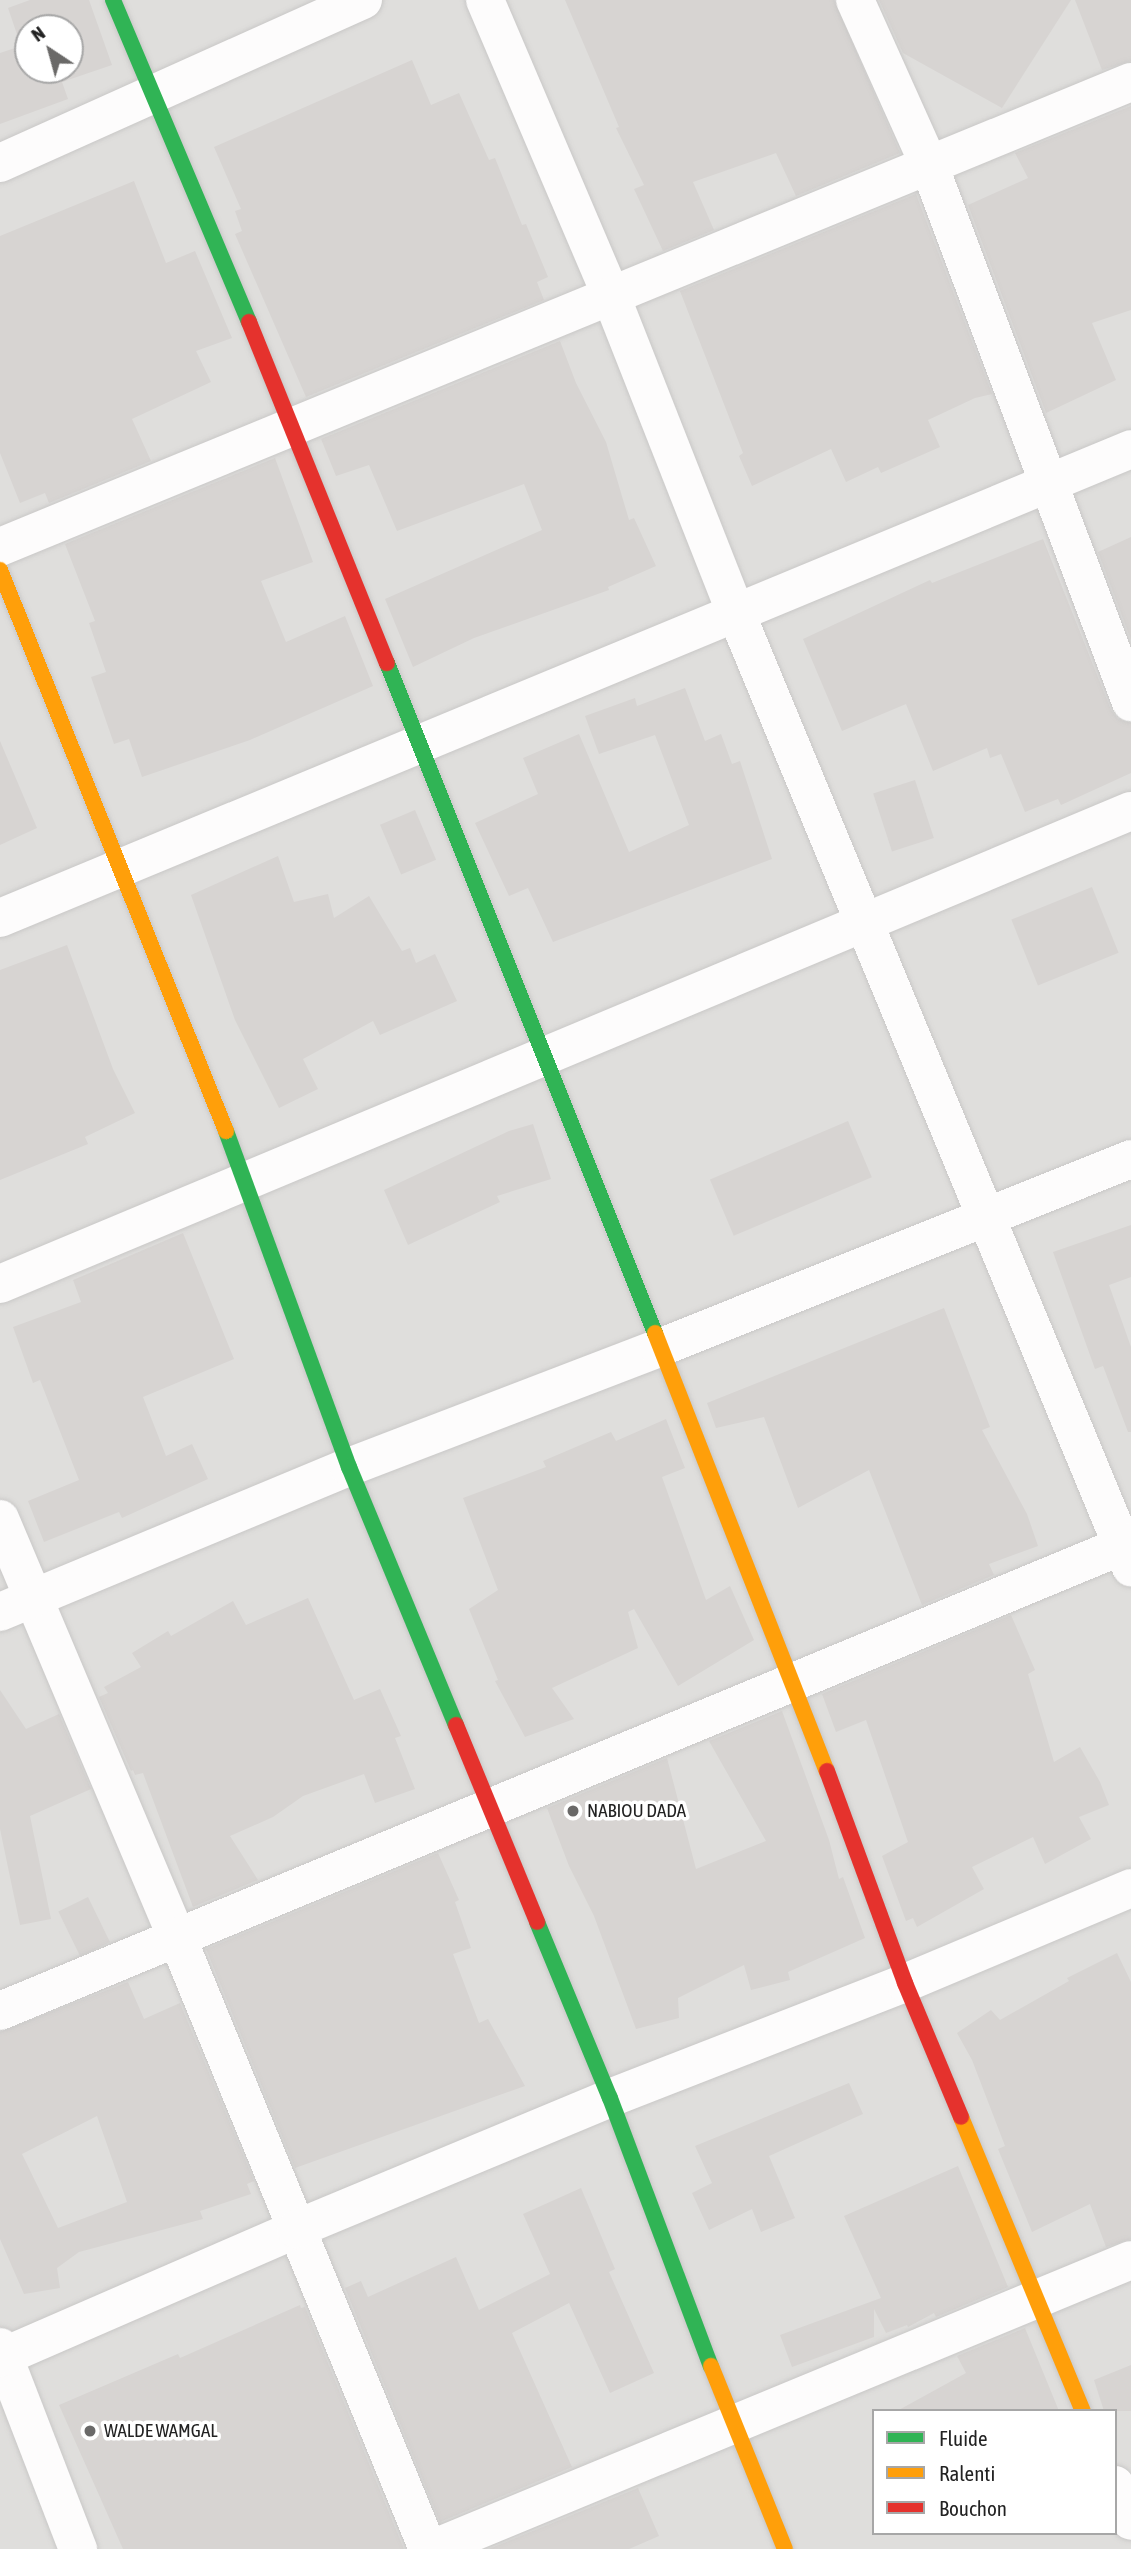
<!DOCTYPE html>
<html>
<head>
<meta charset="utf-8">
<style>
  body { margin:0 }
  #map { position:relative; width:1131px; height:2549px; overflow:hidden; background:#f0eeeb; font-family:"Asap Condensed",sans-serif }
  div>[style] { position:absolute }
  .residential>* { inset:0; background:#dfdedc }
  .building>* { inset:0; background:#d7d4d2; transform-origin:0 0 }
  .roads { filter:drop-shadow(0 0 2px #c9c8c7) drop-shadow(0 0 2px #c9c8c7) }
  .street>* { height:38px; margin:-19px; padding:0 19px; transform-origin:19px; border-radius:19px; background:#fdfcfc }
  .fast>* { height:16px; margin:-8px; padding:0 8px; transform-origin:8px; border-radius:8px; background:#30b455 }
  .slow>* { height:16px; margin:-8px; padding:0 8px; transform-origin:8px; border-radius:8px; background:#ff9f0a }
  .jam>* { height:16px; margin:-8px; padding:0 8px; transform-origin:8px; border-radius:8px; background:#e5322d }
  .dots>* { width:19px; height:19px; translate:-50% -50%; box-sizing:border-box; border:4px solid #fff; border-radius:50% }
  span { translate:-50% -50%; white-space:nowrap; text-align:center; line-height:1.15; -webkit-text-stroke:7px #fff; paint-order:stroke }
  .poi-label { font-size:19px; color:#222 }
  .left { translate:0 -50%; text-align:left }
  .legend { position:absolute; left:872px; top:2409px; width:245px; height:126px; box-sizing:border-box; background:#fff; border:2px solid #a7a7a7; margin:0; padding:9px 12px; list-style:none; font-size:21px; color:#222 }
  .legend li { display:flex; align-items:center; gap:14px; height:35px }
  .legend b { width:35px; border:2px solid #a7a7a7 }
  .north { position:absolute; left:14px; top:14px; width:70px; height:70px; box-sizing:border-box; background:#fff; border:2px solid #a7a7a7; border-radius:50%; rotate:324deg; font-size:19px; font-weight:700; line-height:28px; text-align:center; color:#222 }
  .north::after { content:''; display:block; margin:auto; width:24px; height:32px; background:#6a6968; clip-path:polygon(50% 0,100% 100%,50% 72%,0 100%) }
</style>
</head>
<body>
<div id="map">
  <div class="residential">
    <div style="clip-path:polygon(evenodd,0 0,1131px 0,1131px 2549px,0 2549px,0 0,28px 28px,70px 28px,70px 70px,28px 70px,28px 28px,0 0,874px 2411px,1115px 2411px,1115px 2533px,874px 2533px,874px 2411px)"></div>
  </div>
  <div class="building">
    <div style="clip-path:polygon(evenodd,30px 0,89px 0,112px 65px,62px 82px,68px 99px,0 124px,0 53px,21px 46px,8px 8px,30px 0,28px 28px,70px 28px,70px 70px,28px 70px,28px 28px)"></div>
    <div style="clip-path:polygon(565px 0,834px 0,900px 153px,796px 196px,776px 153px,693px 182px,714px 230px,663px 251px,634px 189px,644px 185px,616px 128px,619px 127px)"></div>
    <div style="clip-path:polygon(879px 0,1071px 0,1002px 108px,903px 53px)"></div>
    <div style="clip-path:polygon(1075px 0,1131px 0,1131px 61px,1102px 70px)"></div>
    <div style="clip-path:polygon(412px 60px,431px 105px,459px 93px,489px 160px,495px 158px,522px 225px,526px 224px,548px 277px,537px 282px,544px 300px,306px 397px,235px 234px,242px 231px,235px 211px,241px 209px,214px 147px)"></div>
    <div style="clip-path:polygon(1131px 106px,1131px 310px,1092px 323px,1116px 380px,1046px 413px,968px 205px,1028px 178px,1015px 153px)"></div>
    <div style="clip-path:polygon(134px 181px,166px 263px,195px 251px,232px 338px,196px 351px,211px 382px,132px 419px,151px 461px,49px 503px,45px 493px,20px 503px,0 453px,0 236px)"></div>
    <div style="clip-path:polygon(916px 194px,992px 394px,975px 398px,928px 420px,940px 447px,881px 473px,878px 467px,846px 482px,831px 449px,752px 486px,739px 456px,743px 453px,680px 291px)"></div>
    <div style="clip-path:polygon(560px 341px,576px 383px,606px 442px,629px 520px,634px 518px,656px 566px,608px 587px,609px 590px,474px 638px,413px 667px,385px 599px,542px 530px,524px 484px,397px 531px,369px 465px,336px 476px,321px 439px)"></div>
    <div style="clip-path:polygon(275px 458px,313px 562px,261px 581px,286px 642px,345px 616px,373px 686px,250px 740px,142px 777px,129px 739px,114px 744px,91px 677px,106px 672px,89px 623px,95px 621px,65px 544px)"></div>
    <div style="clip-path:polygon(1131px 537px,1131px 640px,1098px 552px)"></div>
    <div style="clip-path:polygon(1043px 539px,1111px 710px,1118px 719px,1131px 723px,1131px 773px,1061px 805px,1058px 799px,1025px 812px,1001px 754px,990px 758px,987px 748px,933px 771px,906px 704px,842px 731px,803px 639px,930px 580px,932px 583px)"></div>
    <div style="clip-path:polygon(685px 688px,705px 741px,721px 734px,732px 764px,740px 761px,772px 859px,553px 942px,528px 888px,509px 896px,475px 823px,538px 794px,523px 758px,579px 734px,629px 852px,689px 825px,655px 735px,599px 754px,585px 716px,635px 698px,637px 706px)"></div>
    <div style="clip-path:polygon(0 741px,37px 828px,0 845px)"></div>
    <div style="left:915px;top:780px;width:61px;height:44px;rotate:72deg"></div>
    <div style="left:415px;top:810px;width:54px;height:38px;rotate:67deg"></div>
    <div style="clip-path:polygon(278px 856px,294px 902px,328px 894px,334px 918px,369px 896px,402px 951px,410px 948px,416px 963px,435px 954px,457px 1001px,380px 1035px,373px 1021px,303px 1059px,318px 1089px,279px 1108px,235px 1020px,191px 895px)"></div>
    <div style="left:1092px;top:887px;width:71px;height:87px;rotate:68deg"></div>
    <div style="clip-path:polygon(67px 945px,113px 1069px,135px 1113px,85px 1137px,88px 1144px,0 1180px,0 970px)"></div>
    <div style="left:848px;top:1121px;width:61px;height:150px;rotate:67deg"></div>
    <div style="clip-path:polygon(533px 1124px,551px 1179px,497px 1196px,500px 1202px,408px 1245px,384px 1190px,509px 1131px)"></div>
    <div style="clip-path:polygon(1131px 1225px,1131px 1277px,1109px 1285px,1131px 1347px,1131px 1432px,1128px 1432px,1103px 1366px,1095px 1369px,1053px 1252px)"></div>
    <div style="clip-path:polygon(183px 1233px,234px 1359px,143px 1397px,166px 1456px,192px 1444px,208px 1479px,122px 1518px,119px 1512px,44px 1542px,28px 1501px,79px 1480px,40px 1380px,33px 1383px,13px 1327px,81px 1302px,73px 1280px)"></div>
    <div style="clip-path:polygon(944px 1308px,990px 1427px,982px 1430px,1027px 1514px,1038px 1546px,989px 1564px,994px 1575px,922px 1605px,869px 1470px,798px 1508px,764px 1417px,716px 1428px,707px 1403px)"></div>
    <div style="clip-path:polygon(666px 1419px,685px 1468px,662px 1477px,706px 1600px,730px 1586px,754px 1640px,678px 1686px,634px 1609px,628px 1612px,638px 1648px,552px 1688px,574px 1719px,525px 1737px,495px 1681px,498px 1680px,469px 1609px,498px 1590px,463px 1498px,546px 1467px,543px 1461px,611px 1432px,616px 1441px)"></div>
    <div style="clip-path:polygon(308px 1598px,354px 1700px,380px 1689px,401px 1736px,395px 1738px,415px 1789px,375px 1803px,364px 1774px,303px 1796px,273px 1817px,230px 1836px,258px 1880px,193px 1907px,143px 1773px,135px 1775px,133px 1770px,131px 1771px,99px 1697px,108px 1693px,104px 1687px,141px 1667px,132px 1653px,168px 1631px,171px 1636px,233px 1601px,246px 1625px)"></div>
    <div style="clip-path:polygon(1011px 1615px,1035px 1670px,1028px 1674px,1054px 1762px,1080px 1747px,1100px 1782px,1109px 1805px,1079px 1817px,1091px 1839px,1045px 1864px,1033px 1837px,972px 1867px,984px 1889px,917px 1927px,913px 1918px,906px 1921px,882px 1856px,908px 1842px,866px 1720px,836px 1732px,822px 1694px)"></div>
    <div style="clip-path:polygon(0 1690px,26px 1729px,59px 1714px,91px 1789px,30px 1816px,51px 1919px,20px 1925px,0 1829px)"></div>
    <div style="clip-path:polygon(782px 1711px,829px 1840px,839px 1879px,843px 1877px,865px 1938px,788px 1972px,790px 1980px,751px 1990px,744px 1965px,678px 1998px,679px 2018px,636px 2029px,594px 1916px,569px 1866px,547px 1808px,667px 1758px,696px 1869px,766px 1841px,709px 1741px)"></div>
    <div style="clip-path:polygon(438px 1853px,459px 1900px,455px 1902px,471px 1948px,453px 1954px,479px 2023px,488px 2019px,525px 2086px,295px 2168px,206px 1949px)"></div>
    <div style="left:88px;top:1897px;width:50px;height:33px;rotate:64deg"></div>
    <div style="clip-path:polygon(1117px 1953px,1131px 1982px,1131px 2239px,1106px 2247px,1090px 2204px,1032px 2232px,998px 2149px,1005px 2146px,972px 2060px,957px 2033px,991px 2010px,1000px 2020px,1069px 1981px,1067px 1978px)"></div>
    <div style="clip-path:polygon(evenodd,128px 1982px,144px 2019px,180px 2003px,254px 2181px,247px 2184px,251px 2194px,200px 2211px,203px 2219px,79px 2252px,57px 2268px,60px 2288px,24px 2294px,0 2239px,0 2032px,128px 1982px,97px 2116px,127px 2202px,58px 2228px,22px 2154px,97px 2116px)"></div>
    <div style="clip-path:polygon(849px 2083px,863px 2114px,769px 2156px,795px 2218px,761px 2232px,752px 2209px,709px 2230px,692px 2193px,712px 2183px,695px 2146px)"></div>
    <div style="clip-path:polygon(958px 2166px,1008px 2287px,936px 2317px,934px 2313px,908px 2327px,907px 2325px,886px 2333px,874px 2309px,874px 2337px,792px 2367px,780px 2335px,881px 2298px,844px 2216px)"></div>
    <div style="clip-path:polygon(581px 2188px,615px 2269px,609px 2272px,654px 2373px,610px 2393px,569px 2303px,512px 2333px,572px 2467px,440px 2522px,345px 2288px,361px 2281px,368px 2297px,456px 2257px,479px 2310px,550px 2274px,523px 2214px)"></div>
    <div style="clip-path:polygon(300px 2305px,301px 2308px,305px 2307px,404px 2549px,123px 2549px,59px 2405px,178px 2354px,180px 2358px)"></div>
    <div style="clip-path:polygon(1025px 2328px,1059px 2411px,897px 2411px,966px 2373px,957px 2356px)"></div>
    <div style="clip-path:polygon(1131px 2365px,1131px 2411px,1104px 2411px,1094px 2380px)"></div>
    <div style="clip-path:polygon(638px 2488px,659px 2536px,629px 2549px,489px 2549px)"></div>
  </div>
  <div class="roads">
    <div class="street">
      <div style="left:485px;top:0;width:322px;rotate:66.9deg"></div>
      <div style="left:611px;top:296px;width:341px;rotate:68.5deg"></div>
      <div style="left:736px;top:613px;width:1033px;rotate:67.51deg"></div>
      <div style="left:855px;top:0;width:181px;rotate:65.8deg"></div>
      <div style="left:929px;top:165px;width:574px;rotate:69.39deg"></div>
      <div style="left:0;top:163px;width:398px;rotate:-24.2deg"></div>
      <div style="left:0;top:547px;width:1223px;rotate:-22.35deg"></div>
      <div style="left:0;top:918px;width:1224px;rotate:-22.52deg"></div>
      <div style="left:0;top:1284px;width:1226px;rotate:-22.7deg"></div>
      <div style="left:0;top:1519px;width:454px;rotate:67.1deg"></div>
      <div style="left:177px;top:1937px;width:661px;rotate:67.7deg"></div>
      <div style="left:0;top:1612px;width:378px;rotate:-22.6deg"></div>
      <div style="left:349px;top:1467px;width:332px;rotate:-21deg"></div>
      <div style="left:659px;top:1348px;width:508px;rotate:-21.82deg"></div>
      <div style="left:0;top:2011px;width:1224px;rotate:-22.52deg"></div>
      <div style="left:0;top:2347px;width:217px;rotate:68.9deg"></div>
      <div style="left:0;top:2358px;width:323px;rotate:-23.5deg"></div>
      <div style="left:296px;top:2229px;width:340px;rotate:-22.6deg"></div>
      <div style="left:610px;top:2098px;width:317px;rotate:-21.3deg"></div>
      <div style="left:905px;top:1983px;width:245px;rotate:-22.8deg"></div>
      <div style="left:1115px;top:2485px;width:39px;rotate:66deg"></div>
      <div style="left:432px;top:2549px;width:756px;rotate:-22.46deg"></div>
    </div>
    <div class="fast">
      <div style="left:113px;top:0;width:350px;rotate:67.1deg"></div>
      <div style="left:387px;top:663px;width:722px;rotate:68.2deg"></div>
      <div style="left:226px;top:1131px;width:358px;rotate:69.9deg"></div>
      <div style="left:349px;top:1467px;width:279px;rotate:67.5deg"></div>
      <div style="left:537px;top:1922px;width:191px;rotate:67.5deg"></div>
      <div style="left:610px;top:2098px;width:286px;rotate:69.4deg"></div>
    </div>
    <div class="slow">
      <div style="left:0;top:570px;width:605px;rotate:68.06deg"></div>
      <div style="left:655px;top:1333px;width:471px;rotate:68.6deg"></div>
      <div style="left:961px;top:2117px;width:318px;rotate:67.5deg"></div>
      <div style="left:711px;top:2366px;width:197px;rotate:68deg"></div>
    </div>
    <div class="jam">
      <div style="left:249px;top:322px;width:368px;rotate:68deg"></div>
      <div style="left:456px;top:1725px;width:213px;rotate:67.6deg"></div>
      <div style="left:827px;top:1771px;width:226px;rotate:69.8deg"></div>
      <div style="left:905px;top:1983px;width:145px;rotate:67.3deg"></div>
    </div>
  </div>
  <div class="dots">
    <div style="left:573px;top:1811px;background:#6a6968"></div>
    <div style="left:90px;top:2431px;background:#6a6968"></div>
  </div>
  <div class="poi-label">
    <span class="left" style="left:587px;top:1811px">NABIOU DADA</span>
    <span class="left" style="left:104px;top:2431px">WALDE WAMGAL</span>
  </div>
  <ul class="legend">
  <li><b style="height:9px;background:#30b455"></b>Fluide</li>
  <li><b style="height:9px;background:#ff9f0a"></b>Ralenti</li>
  <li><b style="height:9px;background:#e5322d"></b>Bouchon</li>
  </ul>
  <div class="north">N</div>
</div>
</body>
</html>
